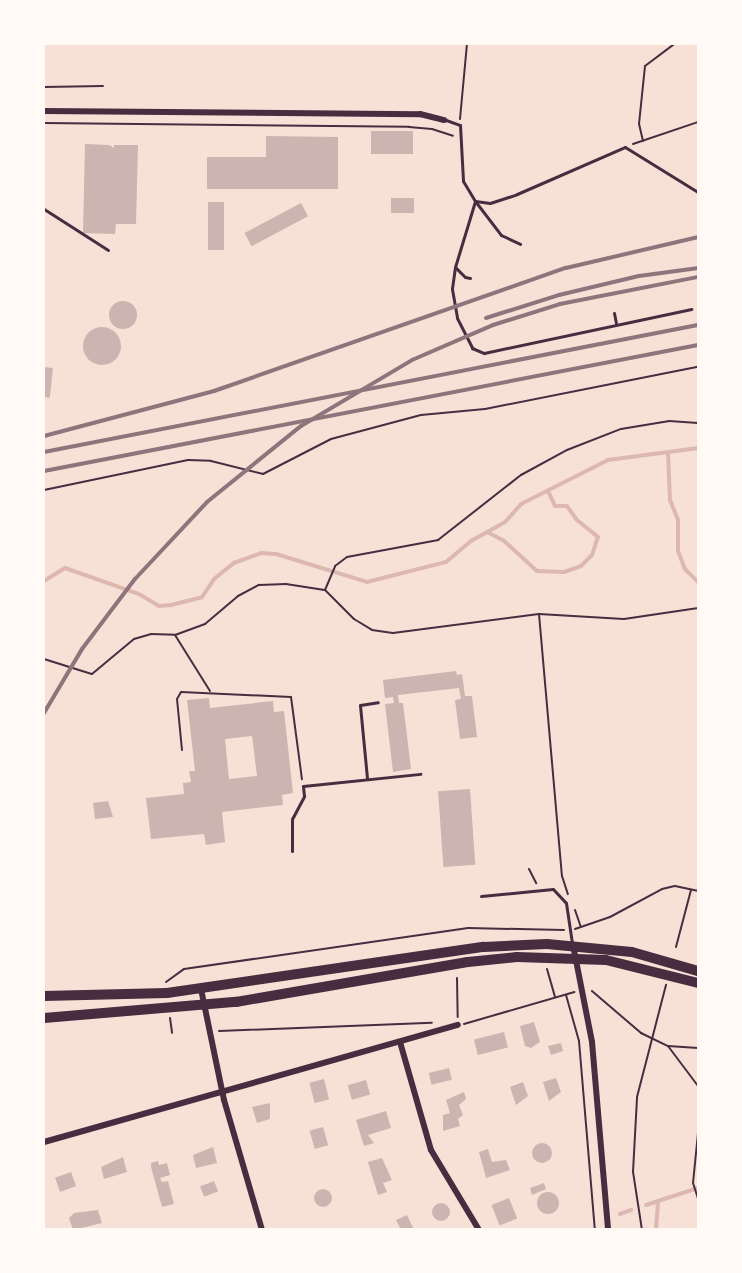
<!DOCTYPE html>
<html>
<head>
<meta charset="utf-8">
<style>
  body { margin:0 }
  #map { position:relative; width:742px; height:1273px; overflow:hidden; background:#f7e1d7; font-family:"Exo 2",sans-serif }
  div>[style] { position:absolute }
  .stream>* { height:4px; margin:-2px; padding:0 2px; transform-origin:2px; border-radius:2px; background:#dcb8b0 }
  .building>* { inset:0; background:#ccb4b1; transform-origin:0 0 }
  .round { border-radius:50% }
  .path>* { height:2px; margin:-1px; padding:0 1px; transform-origin:1px; border-radius:1px; background:#4a2c40 }
  .service>* { height:3px; margin:-1.5px; padding:0 1.5px; transform-origin:1.5px; border-radius:1.5px; background:#4a2c40 }
  .minor>* { height:6px; margin:-3px; padding:0 3px; transform-origin:3px; border-radius:3px; background:#4a2c40 }
  .primary>* { height:10px; margin:-5px; padding:0 5px; transform-origin:5px; border-radius:5px; background:#4a2c40 }
  .rail>* { height:4px; margin:-2px; padding:0 2px; transform-origin:2px; border-radius:2px; background:#8f747c }
  span { translate:-50% -50%; white-space:nowrap; text-align:center; line-height:1.15; -webkit-text-stroke:4.5px #fffaf5; paint-order:stroke }
  .frame { position:absolute; inset:0; border:45px solid #fffaf5; pointer-events:none }
</style>
</head>
<body>
<div id="map">
  <div class="stream">
    <div style="left:668px;top:452px;width:48px;rotate:87.6deg"></div>
    <div style="left:670px;top:500px;width:22px;rotate:68deg"></div>
    <div style="left:678px;top:520px;width:31px;rotate:90deg"></div>
    <div style="left:678px;top:551px;width:19px;rotate:69deg"></div>
    <div style="left:685px;top:569px;width:18px;rotate:45deg"></div>
    <div style="left:487px;top:532px;width:18px;rotate:27deg"></div>
    <div style="left:503px;top:540px;width:46px;rotate:42.4deg"></div>
    <div style="left:537px;top:571px;width:27px;rotate:2deg"></div>
    <div style="left:564px;top:572px;width:18px;rotate:-19deg"></div>
    <div style="left:581px;top:566px;width:16px;rotate:-45deg"></div>
    <div style="left:592px;top:555px;width:19px;rotate:-72deg"></div>
    <div style="left:598px;top:537px;width:27px;rotate:-141deg"></div>
    <div style="left:577px;top:520px;width:17px;rotate:-126deg"></div>
    <div style="left:567px;top:506px;width:12px;rotate:180deg"></div>
    <div style="left:555px;top:506px;width:17px;rotate:-115deg"></div>
    <div style="left:44px;top:581px;width:25px;rotate:-32deg"></div>
    <div style="left:65px;top:568px;width:78px;rotate:19.4deg"></div>
    <div style="left:139px;top:594px;width:23px;rotate:31deg"></div>
    <div style="left:159px;top:606px;width:12px;rotate:-5deg"></div>
    <div style="left:171px;top:605px;width:32px;rotate:-14deg"></div>
    <div style="left:202px;top:597px;width:22px;rotate:-56deg"></div>
    <div style="left:214px;top:579px;width:26px;rotate:-39deg"></div>
    <div style="left:234px;top:563px;width:29px;rotate:-20deg"></div>
    <div style="left:261px;top:553px;width:15px;rotate:4deg"></div>
    <div style="left:276px;top:554px;width:95px;rotate:17.1deg"></div>
    <div style="left:367px;top:582px;width:81px;rotate:-14.2deg"></div>
    <div style="left:446px;top:562px;width:33px;rotate:-40deg"></div>
    <div style="left:471px;top:541px;width:39px;rotate:-29deg"></div>
    <div style="left:505px;top:522px;width:24px;rotate:-48deg"></div>
    <div style="left:521px;top:504px;width:97px;rotate:-26.8deg"></div>
    <div style="left:608px;top:460px;width:91px;rotate:-7.6deg"></div>
    <div style="left:646px;top:1205px;width:55px;rotate:-18.1deg"></div>
    <div style="left:620px;top:1214px;width:12px;rotate:-20deg"></div>
    <div style="left:656px;top:1230px;width:29px;rotate:-86deg"></div>
  </div>
  <div class="building">
    <div style="left:371px;top:131px;width:42px;height:23px"></div>
    <div style="clip-path:polygon(266px 136px,338px 137px,338px 189px,207px 189px,207px 157px,266px 157px)"></div>
    <div style="clip-path:polygon(85px 144px,109px 145px,114px 148px,114px 145px,138px 145px,136px 224px,116px 224px,115px 234px,83px 233px)"></div>
    <div style="left:391px;top:198px;width:23px;height:15px"></div>
    <div style="left:208px;top:202px;width:16px;height:48px"></div>
    <div style="left:301px;top:203px;width:15px;height:64px;rotate:62deg"></div>
    <div class="round" style="left:109px;top:301px;width:28px;height:28px"></div>
    <div class="round" style="left:83px;top:327px;width:38px;height:38px"></div>
    <div style="left:44px;top:367px;width:9px;height:30px;rotate:6deg"></div>
    <div style="clip-path:polygon(456px 671px,457px 675px,462px 674px,465px 696px,472px 696px,477px 737px,460px 739px,455px 700px,461px 699px,459px 688px,398px 695px,399px 703px,403px 703px,411px 769px,393px 772px,385px 704px,394px 703px,393px 697px,385px 698px,383px 680px)"></div>
    <div style="clip-path:polygon(evenodd,209px 698px,210px 708px,273px 701px,274px 712px,284px 711px,293px 793px,282px 795px,283px 805px,222px 812px,225px 842px,206px 845px,204px 834px,151px 839px,146px 798px,184px 794px,183px 783px,191px 782px,189px 771px,195px 771px,187px 700px,209px 698px,252px 736px,257px 776px,229px 779px,225px 739px,252px 736px)"></div>
    <div style="left:470px;top:789px;width:76px;height:32px;rotate:86deg"></div>
    <div style="clip-path:polygon(108px 801px,113px 817px,95px 819px,93px 803px)"></div>
    <div style="clip-path:polygon(534px 1022px,540px 1042px,531px 1048px,525px 1046px,520px 1026px)"></div>
    <div style="left:504px;top:1032px;width:16px;height:31px;rotate:76deg"></div>
    <div style="clip-path:polygon(561px 1043px,563px 1051px,551px 1055px,548px 1046px)"></div>
    <div style="left:449px;top:1068px;width:12px;height:21px;rotate:76deg"></div>
    <div style="clip-path:polygon(556px 1078px,561px 1092px,549px 1101px,543px 1082px)"></div>
    <div style="left:324px;top:1079px;width:21px;height:15px;rotate:76deg"></div>
    <div style="left:366px;top:1080px;width:15px;height:19px;rotate:74deg"></div>
    <div style="clip-path:polygon(523px 1082px,528px 1096px,516px 1105px,510px 1087px)"></div>
    <div style="clip-path:polygon(464px 1092px,466px 1099px,459px 1105px,463px 1115px,458px 1119px,460px 1126px,443px 1131px,443px 1115px,450px 1113px,446px 1100px)"></div>
    <div style="clip-path:polygon(270px 1103px,270px 1119px,257px 1123px,252px 1107px)"></div>
    <div style="clip-path:polygon(386px 1111px,391px 1128px,368px 1135px,374px 1143px,364px 1146px,356px 1120px)"></div>
    <div style="left:323px;top:1127px;width:19px;height:14px;rotate:74deg"></div>
    <div class="round" style="left:532px;top:1143px;width:20px;height:20px"></div>
    <div style="clip-path:polygon(213px 1147px,217px 1163px,196px 1168px,193px 1155px)"></div>
    <div style="clip-path:polygon(488px 1149px,492px 1162px,506px 1160px,510px 1170px,486px 1178px,479px 1152px)"></div>
    <div style="clip-path:polygon(123px 1157px,127px 1172px,104px 1179px,101px 1167px)"></div>
    <div style="clip-path:polygon(382px 1158px,392px 1180px,383px 1183px,387px 1192px,378px 1195px,368px 1162px)"></div>
    <div style="clip-path:polygon(158px 1161px,159px 1165px,167px 1163px,170px 1175px,160px 1178px,162px 1182px,168px 1181px,174px 1204px,162px 1207px,151px 1167px,151px 1163px)"></div>
    <div style="left:71px;top:1172px;width:15px;height:17px;rotate:70deg"></div>
    <div style="left:214px;top:1181px;width:11px;height:15px;rotate:68deg"></div>
    <div style="clip-path:polygon(544px 1183px,546px 1189px,532px 1195px,530px 1188px)"></div>
    <div class="round" style="left:314px;top:1189px;width:18px;height:18px"></div>
    <div class="round" style="left:537px;top:1192px;width:22px;height:22px"></div>
    <div style="left:509px;top:1198px;width:22px;height:19px;rotate:68deg"></div>
    <div class="round" style="left:432px;top:1203px;width:18px;height:18px"></div>
    <div style="clip-path:polygon(98px 1210px,102px 1223px,73px 1230px,69px 1218px,74px 1213px)"></div>
    <div style="clip-path:polygon(407px 1215px,414px 1230px,401px 1230px,396px 1220px)"></div>
  </div>
  <div class="path">
    <div style="left:44px;top:87px;width:59px;rotate:-1deg"></div>
    <div style="left:460px;top:119px;width:75px;rotate:-84.7deg"></div>
    <div style="left:44px;top:123px;width:365px;rotate:0.6deg"></div>
    <div style="left:409px;top:127px;width:23px;rotate:5deg"></div>
    <div style="left:432px;top:129px;width:22px;rotate:18deg"></div>
    <div style="left:643px;top:141px;width:17px;rotate:-103deg"></div>
    <div style="left:639px;top:124px;width:58px;rotate:-84.1deg"></div>
    <div style="left:645px;top:66px;width:36px;rotate:-37deg"></div>
    <div style="left:633px;top:144px;width:69px;rotate:-18.7deg"></div>
    <div style="left:44px;top:490px;width:147px;rotate:-11.8deg"></div>
    <div style="left:188px;top:460px;width:23px;rotate:2deg"></div>
    <div style="left:211px;top:461px;width:54px;rotate:14deg"></div>
    <div style="left:263px;top:474px;width:76px;rotate:-27.2deg"></div>
    <div style="left:331px;top:439px;width:93px;rotate:-14.9deg"></div>
    <div style="left:421px;top:415px;width:64px;rotate:-5.4deg"></div>
    <div style="left:485px;top:409px;width:217px;rotate:-11.2deg"></div>
    <div style="left:325px;top:590px;width:26px;rotate:-67deg"></div>
    <div style="left:335px;top:566px;width:15px;rotate:-37deg"></div>
    <div style="left:347px;top:557px;width:93px;rotate:-10.6deg"></div>
    <div style="left:438px;top:540px;width:105px;rotate:-38.1deg"></div>
    <div style="left:521px;top:475px;width:52px;rotate:-28.5deg"></div>
    <div style="left:567px;top:450px;width:58px;rotate:-21.3deg"></div>
    <div style="left:621px;top:429px;width:49px;rotate:-9.5deg"></div>
    <div style="left:669px;top:421px;width:29px;rotate:4deg"></div>
    <div style="left:539px;top:614px;width:263px;rotate:85deg"></div>
    <div style="left:562px;top:876px;width:19px;rotate:72deg"></div>
    <div style="left:175px;top:635px;width:66px;rotate:58deg"></div>
    <div style="left:44px;top:659px;width:50px;rotate:17.4deg"></div>
    <div style="left:92px;top:674px;width:55px;rotate:-39.8deg"></div>
    <div style="left:134px;top:639px;width:18px;rotate:-16deg"></div>
    <div style="left:151px;top:634px;width:24px;rotate:2deg"></div>
    <div style="left:175px;top:635px;width:32px;rotate:-20deg"></div>
    <div style="left:205px;top:624px;width:43px;rotate:-40.3deg"></div>
    <div style="left:238px;top:596px;width:24px;rotate:-28deg"></div>
    <div style="left:259px;top:585px;width:27px;rotate:-2deg"></div>
    <div style="left:286px;top:584px;width:39px;rotate:9deg"></div>
    <div style="left:325px;top:590px;width:41px;rotate:45deg"></div>
    <div style="left:354px;top:619px;width:21px;rotate:31deg"></div>
    <div style="left:372px;top:630px;width:21px;rotate:8deg"></div>
    <div style="left:393px;top:633px;width:147px;rotate:-7.4deg"></div>
    <div style="left:539px;top:614px;width:85px;rotate:3.4deg"></div>
    <div style="left:624px;top:619px;width:75px;rotate:-8.5deg"></div>
    <div style="left:182px;top:750px;width:51px;rotate:-95.6deg"></div>
    <div style="left:177px;top:699px;width:8px;rotate:-60deg"></div>
    <div style="left:181px;top:692px;width:110px;rotate:2.6deg"></div>
    <div style="left:291px;top:697px;width:83px;rotate:82.4deg"></div>
    <div style="left:529px;top:869px;width:16px;rotate:63deg"></div>
    <div style="left:575px;top:910px;width:18px;rotate:71deg"></div>
    <div style="left:575px;top:929px;width:37px;rotate:-19deg"></div>
    <div style="left:610px;top:917px;width:59px;rotate:-28.3deg"></div>
    <div style="left:662px;top:889px;width:13px;rotate:-13deg"></div>
    <div style="left:675px;top:886px;width:24px;rotate:12deg"></div>
    <div style="left:676px;top:947px;width:59px;rotate:-75.3deg"></div>
    <div style="left:547px;top:969px;width:29px;rotate:74deg"></div>
    <div style="left:457px;top:978px;width:39px;rotate:89deg"></div>
    <div style="left:166px;top:982px;width:22px;rotate:-36deg"></div>
    <div style="left:184px;top:969px;width:287px;rotate:-8.2deg"></div>
    <div style="left:468px;top:928px;width:96px;rotate:1.2deg"></div>
    <div style="left:592px;top:991px;width:65px;rotate:40.6deg"></div>
    <div style="left:641px;top:1033px;width:30px;rotate:26deg"></div>
    <div style="left:668px;top:1046px;width:30px;rotate:4deg"></div>
    <div style="left:566px;top:995px;width:48px;rotate:74.2deg"></div>
    <div style="left:579px;top:1041px;width:190px;rotate:85.2deg"></div>
    <div style="left:170px;top:1018px;width:15px;rotate:82deg"></div>
    <div style="left:464px;top:1024px;width:115px;rotate:-16.2deg"></div>
    <div style="left:219px;top:1031px;width:213px;rotate:-2.2deg"></div>
    <div style="left:668px;top:1046px;width:50px;rotate:53.1deg"></div>
    <div style="left:698px;top:1133px;width:50px;rotate:95.7deg"></div>
    <div style="left:693px;top:1183px;width:16px;rotate:72deg"></div>
    <div style="left:642px;top:1230px;width:59px;rotate:-98.8deg"></div>
    <div style="left:633px;top:1172px;width:75px;rotate:-86.9deg"></div>
    <div style="left:637px;top:1097px;width:116px;rotate:-75.5deg"></div>
  </div>
  <div class="service">
    <div style="left:446px;top:120px;width:15px;rotate:20deg"></div>
    <div style="left:460px;top:125px;width:56px;rotate:86.9deg"></div>
    <div style="left:463px;top:181px;width:23px;rotate:59deg"></div>
    <div style="left:475px;top:201px;width:15px;rotate:8deg"></div>
    <div style="left:490px;top:203px;width:28px;rotate:-18deg"></div>
    <div style="left:517px;top:194px;width:118px;rotate:-23.5deg"></div>
    <div style="left:625px;top:147px;width:86px;rotate:31.7deg"></div>
    <div style="left:475px;top:201px;width:43px;rotate:52.6deg"></div>
    <div style="left:501px;top:235px;width:21px;rotate:25deg"></div>
    <div style="left:44px;top:209px;width:76px;rotate:32.6deg"></div>
    <div style="left:455px;top:267px;width:22px;rotate:98deg"></div>
    <div style="left:452px;top:289px;width:29px;rotate:80deg"></div>
    <div style="left:457px;top:318px;width:34px;rotate:63deg"></div>
    <div style="left:472px;top:348px;width:13px;rotate:23deg"></div>
    <div style="left:484px;top:353px;width:212px;rotate:-12deg"></div>
    <div style="left:470px;top:278px;width:5px;rotate:-169deg"></div>
    <div style="left:465px;top:277px;width:14px;rotate:-135deg"></div>
    <div style="left:455px;top:267px;width:69px;rotate:-73.1deg"></div>
    <div style="left:614px;top:313px;width:10px;rotate:79deg"></div>
    <div style="left:367px;top:778px;width:73px;rotate:-95.5deg"></div>
    <div style="left:360px;top:705px;width:18px;rotate:-9deg"></div>
    <div style="left:292px;top:851px;width:32px;rotate:-90deg"></div>
    <div style="left:292px;top:819px;width:26px;rotate:-62deg"></div>
    <div style="left:304px;top:796px;width:10px;rotate:-96deg"></div>
    <div style="left:303px;top:786px;width:118px;rotate:-5.9deg"></div>
    <div style="left:481px;top:896px;width:72px;rotate:-5.6deg"></div>
    <div style="left:553px;top:889px;width:19px;rotate:47deg"></div>
    <div style="left:566px;top:903px;width:40px;rotate:81.5deg"></div>
  </div>
  <div class="minor">
    <div style="left:44px;top:111px;width:376px;rotate:0.5deg"></div>
    <div style="left:420px;top:114px;width:25px;rotate:14deg"></div>
    <div style="left:573px;top:945px;width:99px;rotate:78.9deg"></div>
    <div style="left:592px;top:1042px;width:189px;rotate:85.1deg"></div>
    <div style="left:201px;top:989px;width:113px;rotate:78.3deg"></div>
    <div style="left:224px;top:1100px;width:135px;rotate:73.7deg"></div>
    <div style="left:400px;top:1042px;width:112px;rotate:74deg"></div>
    <div style="left:431px;top:1150px;width:93px;rotate:59deg"></div>
    <div style="left:44px;top:1142px;width:430px;rotate:-15.8deg"></div>
  </div>
  <div class="primary">
    <div style="left:44px;top:996px;width:123px;rotate:-1.4deg"></div>
    <div style="left:167px;top:993px;width:320px;rotate:-8.3deg"></div>
    <div style="left:484px;top:947px;width:63px;rotate:-2.7deg"></div>
    <div style="left:547px;top:944px;width:85px;rotate:5.4deg"></div>
    <div style="left:632px;top:952px;width:69px;rotate:16.1deg"></div>
    <div style="left:44px;top:1018px;width:193px;rotate:-4.8deg"></div>
    <div style="left:236px;top:1002px;width:235px;rotate:-9.8deg"></div>
    <div style="left:468px;top:962px;width:49px;rotate:-5.8deg"></div>
    <div style="left:517px;top:957px;width:89px;rotate:1.9deg"></div>
    <div style="left:606px;top:960px;width:95px;rotate:14deg"></div>
  </div>
  <div class="rail">
    <div style="left:486px;top:318px;width:77px;rotate:-17.5deg"></div>
    <div style="left:559px;top:295px;width:82px;rotate:-13.4deg"></div>
    <div style="left:639px;top:276px;width:60px;rotate:-7.7deg"></div>
    <div style="left:44px;top:436px;width:176px;rotate:-14.8deg"></div>
    <div style="left:214px;top:391px;width:373px;rotate:-19.3deg"></div>
    <div style="left:566px;top:268px;width:136px;rotate:-13.2deg"></div>
    <div style="left:44px;top:452px;width:666px;rotate:-10.99deg"></div>
    <div style="left:44px;top:471px;width:666px;rotate:-10.91deg"></div>
    <div style="left:44px;top:713px;width:74px;rotate:-59.3deg"></div>
    <div style="left:82px;top:649px;width:88px;rotate:-52.9deg"></div>
    <div style="left:135px;top:579px;width:105px;rotate:-46.9deg"></div>
    <div style="left:207px;top:502px;width:121px;rotate:-39deg"></div>
    <div style="left:301px;top:426px;width:129px;rotate:-30.7deg"></div>
    <div style="left:412px;top:360px;width:88px;rotate:-23.4deg"></div>
    <div style="left:493px;top:325px;width:70px;rotate:-17.4deg"></div>
    <div style="left:560px;top:304px;width:141px;rotate:-11.1deg"></div>
  </div>
  <div class="frame"></div>
</div>
</body>
</html>
